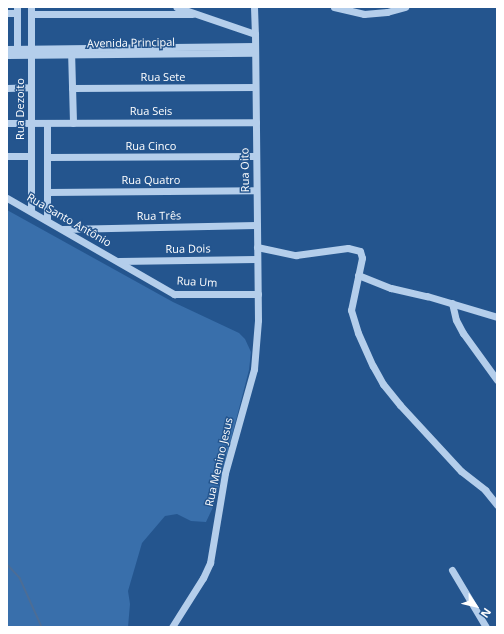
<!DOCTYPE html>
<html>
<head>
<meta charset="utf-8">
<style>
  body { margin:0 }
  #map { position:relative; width:504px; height:634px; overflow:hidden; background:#24558e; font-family:"Open Sans",sans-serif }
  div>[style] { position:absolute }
  .green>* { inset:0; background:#396fab }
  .stream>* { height:1.5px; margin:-0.75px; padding:0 0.75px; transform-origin:0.75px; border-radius:0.75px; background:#4c6d96 }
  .minor>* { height:7px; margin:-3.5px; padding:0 3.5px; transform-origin:3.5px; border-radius:3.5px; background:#b4ceeb }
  span { translate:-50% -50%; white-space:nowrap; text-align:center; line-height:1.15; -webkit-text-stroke:3px #24558e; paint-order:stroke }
  .street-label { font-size:11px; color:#fff }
  .frame { position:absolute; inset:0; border:8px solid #fff; pointer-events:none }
  .north { position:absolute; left:456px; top:586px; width:40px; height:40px; -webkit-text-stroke:3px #24558e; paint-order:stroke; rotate:125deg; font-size:11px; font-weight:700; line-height:16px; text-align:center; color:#fff }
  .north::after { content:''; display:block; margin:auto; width:14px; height:18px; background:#fff; clip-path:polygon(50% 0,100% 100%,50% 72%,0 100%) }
</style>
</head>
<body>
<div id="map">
  <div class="green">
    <div style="clip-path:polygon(7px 210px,173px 302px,239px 333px,245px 339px,251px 352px,249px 370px,214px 505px,206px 522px,191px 521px,177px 514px,165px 516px,142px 543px,128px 591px,130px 604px,128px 627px,7px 627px)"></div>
  </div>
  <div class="stream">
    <div style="left:7px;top:564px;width:19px;rotate:47deg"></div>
    <div style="left:20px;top:578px;width:54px;rotate:65.8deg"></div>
  </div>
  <div class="minor">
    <div style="left:254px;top:7px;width:27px;rotate:88deg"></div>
    <div style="left:334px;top:7px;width:31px;rotate:13deg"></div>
    <div style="left:364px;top:14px;width:23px;rotate:-5deg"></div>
    <div style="left:387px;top:12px;width:19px;rotate:-16deg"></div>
    <div style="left:7px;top:13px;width:10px"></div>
    <div style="left:31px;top:14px;width:161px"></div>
    <div style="left:7px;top:49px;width:248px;rotate:-0.7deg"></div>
    <div style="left:71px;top:50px;width:73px;rotate:88.4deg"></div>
    <div style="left:17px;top:53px;width:46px;rotate:-90deg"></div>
    <div style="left:7px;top:55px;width:248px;rotate:-0.5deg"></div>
    <div style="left:7px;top:88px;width:24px;rotate:-2deg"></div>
    <div style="left:72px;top:88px;width:183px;rotate:-0.3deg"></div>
    <div style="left:7px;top:123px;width:249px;rotate:-0.2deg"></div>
    <div style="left:47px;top:123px;width:97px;rotate:90deg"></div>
    <div style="left:7px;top:156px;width:24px"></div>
    <div style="left:47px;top:157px;width:209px;rotate:-0.3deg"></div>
    <div style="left:47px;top:192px;width:209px;rotate:-0.5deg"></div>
    <div style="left:7px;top:198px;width:193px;rotate:29.9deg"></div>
    <div style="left:174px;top:294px;width:84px"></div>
    <div style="left:31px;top:211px;width:204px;rotate:-90deg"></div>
    <div style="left:63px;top:229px;width:194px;rotate:-1.2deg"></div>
    <div style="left:257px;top:247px;width:40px;rotate:12deg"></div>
    <div style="left:296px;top:255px;width:52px;rotate:-7.7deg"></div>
    <div style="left:348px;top:248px;width:12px;rotate:14deg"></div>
    <div style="left:360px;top:251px;width:7px;rotate:74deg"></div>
    <div style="left:362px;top:258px;width:53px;rotate:101.9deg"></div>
    <div style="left:351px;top:310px;width:24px;rotate:73deg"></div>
    <div style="left:358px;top:333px;width:36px;rotate:66deg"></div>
    <div style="left:373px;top:366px;width:21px;rotate:61deg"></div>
    <div style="left:383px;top:384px;width:27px;rotate:51deg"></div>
    <div style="left:400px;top:405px;width:90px;rotate:47.3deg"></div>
    <div style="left:461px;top:471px;width:31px;rotate:38deg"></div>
    <div style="left:485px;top:490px;width:19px;rotate:51deg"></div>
    <div style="left:119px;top:261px;width:138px;rotate:-0.8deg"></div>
    <div style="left:358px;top:275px;width:35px;rotate:22deg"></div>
    <div style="left:391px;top:288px;width:37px;rotate:13deg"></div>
    <div style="left:427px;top:296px;width:73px;rotate:16.7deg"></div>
    <div style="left:452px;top:303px;width:17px;rotate:77deg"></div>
    <div style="left:456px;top:320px;width:15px;rotate:62deg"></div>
    <div style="left:463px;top:333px;width:58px;rotate:54.1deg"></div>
    <div style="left:452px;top:570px;width:66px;rotate:59.2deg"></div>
    <div style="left:172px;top:627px;width:58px;rotate:-57.7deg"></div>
    <div style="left:203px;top:578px;width:17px;rotate:-65deg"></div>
    <div style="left:210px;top:563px;width:91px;rotate:-80.5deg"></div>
    <div style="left:225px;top:473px;width:108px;rotate:-74.4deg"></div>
    <div style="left:254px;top:369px;width:49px;rotate:-85.3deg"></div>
    <div style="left:258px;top:320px;width:286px;rotate:-90.6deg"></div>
    <div style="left:255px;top:34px;width:83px;rotate:-161.1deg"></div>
  </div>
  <div class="street-label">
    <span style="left:131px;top:43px;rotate:-1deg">Avenida Principal</span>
    <span style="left:163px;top:77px">Rua Sete</span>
    <span style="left:20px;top:109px;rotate:-90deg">Rua Dezoito</span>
    <span style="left:151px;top:111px">Rua Seis</span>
    <span style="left:151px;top:146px">Rua Cinco</span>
    <span style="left:245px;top:170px;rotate:-91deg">Rua Oito</span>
    <span style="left:151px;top:180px">Rua Quatro</span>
    <span style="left:159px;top:216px;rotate:-1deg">Rua Três</span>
    <span style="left:69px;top:220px;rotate:30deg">Rua Santo Antônio</span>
    <span style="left:188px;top:249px;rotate:-1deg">Rua Dois</span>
    <span style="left:197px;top:282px;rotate:3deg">Rua Um</span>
    <span style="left:219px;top:462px;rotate:-77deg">Rua Menino Jesus</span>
  </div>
  <div class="frame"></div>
  <div class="north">N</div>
</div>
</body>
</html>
